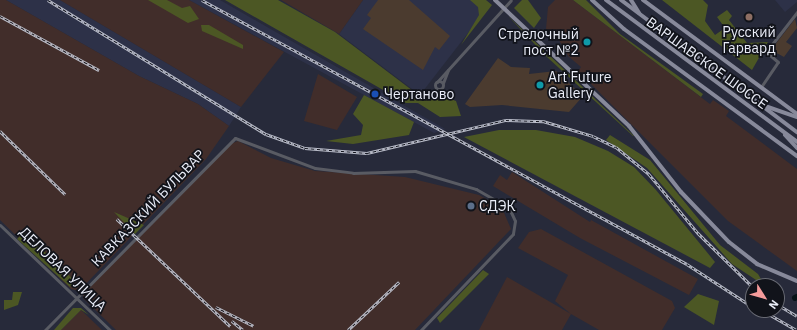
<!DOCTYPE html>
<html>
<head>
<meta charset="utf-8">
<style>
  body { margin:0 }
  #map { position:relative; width:797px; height:330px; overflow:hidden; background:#272a3a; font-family:"IBM Plex Sans",sans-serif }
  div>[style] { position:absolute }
  .built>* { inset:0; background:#2d3148 }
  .industrial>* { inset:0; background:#412d2a }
  .green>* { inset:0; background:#4c5724 }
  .river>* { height:5.5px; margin:-2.75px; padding:0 2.75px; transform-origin:2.75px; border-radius:2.75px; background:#071317 }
  .building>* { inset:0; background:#4b3b2f }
  .minor>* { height:3px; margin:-1.5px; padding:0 1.5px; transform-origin:1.5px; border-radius:1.5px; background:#595b63 }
  .minor>.ring { margin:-1.5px; padding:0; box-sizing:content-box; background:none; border:3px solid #595b63; border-radius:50% }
  .major>* { height:4px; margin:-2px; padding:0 2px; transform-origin:2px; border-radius:2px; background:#87899a }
  .rail>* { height:2.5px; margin-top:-1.25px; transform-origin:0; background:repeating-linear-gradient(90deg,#11131a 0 3px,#bcbfcb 0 6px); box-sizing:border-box; border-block:1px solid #bcbfcb }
  .dots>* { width:11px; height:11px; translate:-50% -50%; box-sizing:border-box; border:2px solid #11131a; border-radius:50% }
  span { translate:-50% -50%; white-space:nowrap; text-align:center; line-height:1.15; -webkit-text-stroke:3.5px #11131a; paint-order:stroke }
  .poi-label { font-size:14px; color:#eaedf8 }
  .right { translate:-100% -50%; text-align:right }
  .left { translate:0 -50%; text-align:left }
  .street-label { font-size:14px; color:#eaedf8 }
  .north { position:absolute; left:745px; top:278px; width:40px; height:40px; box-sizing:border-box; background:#11131a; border:1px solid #686a73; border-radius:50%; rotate:127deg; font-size:11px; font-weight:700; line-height:16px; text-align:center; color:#eaedf8 }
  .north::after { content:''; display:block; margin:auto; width:14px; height:18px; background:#f59b9b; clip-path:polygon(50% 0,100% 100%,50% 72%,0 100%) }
</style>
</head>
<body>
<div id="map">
  <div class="built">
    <div style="clip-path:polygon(6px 0,60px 0,241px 107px,229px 126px,198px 104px,139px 76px)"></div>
    <div style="clip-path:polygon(189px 0,220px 0,445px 129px,434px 133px)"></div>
    <div style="clip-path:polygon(363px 0,477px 0,482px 15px,420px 95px,339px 34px)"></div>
    <div style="clip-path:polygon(775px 0,797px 0,797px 2px,785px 12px)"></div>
  </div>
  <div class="industrial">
    <div style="clip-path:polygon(0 0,6px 0,139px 76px,198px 104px,229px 126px,206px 159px,79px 291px,71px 289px,0 220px)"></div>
    <div style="clip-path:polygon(60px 0,189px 0,284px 52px,241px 107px)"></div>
    <div style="clip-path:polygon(281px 0,363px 0,339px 34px)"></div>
    <div style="clip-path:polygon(555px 0,573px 0,706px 101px,710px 104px,713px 100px,729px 111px,726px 116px,797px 169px,797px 271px,728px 221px,578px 71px,581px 67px,568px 56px,555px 33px,546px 29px,548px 7px)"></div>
    <div style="clip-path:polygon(318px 74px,357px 97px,337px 130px,304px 121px)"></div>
    <div style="clip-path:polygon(238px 141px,271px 158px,315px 171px,405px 177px,479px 195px,502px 208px,511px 229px,415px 330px,116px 330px,83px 298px,83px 294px,228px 145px)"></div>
    <div style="clip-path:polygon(512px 172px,590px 222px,591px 220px,698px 279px,689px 295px,580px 238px,493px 186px,500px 175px,507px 180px)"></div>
    <div style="clip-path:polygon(541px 229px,672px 301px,675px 308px,662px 330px,599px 330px,571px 314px,562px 330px,479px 330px,507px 277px,571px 314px,555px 301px,568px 275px,518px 248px,529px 232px)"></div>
    <div style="clip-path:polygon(81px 310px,102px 330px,61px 330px)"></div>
  </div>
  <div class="green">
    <div style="clip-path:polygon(148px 0,167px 0,182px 8px,190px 6px,199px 19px,188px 23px)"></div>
    <div style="clip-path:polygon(225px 0,278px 0,335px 32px,425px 100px,440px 95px,456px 101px,461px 116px,440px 117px,418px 103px,406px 103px)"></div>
    <div style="clip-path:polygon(470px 0,486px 0,492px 5px,461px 45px,479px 15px,478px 7px)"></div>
    <div style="clip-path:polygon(522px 0,528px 0,541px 18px,534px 28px,514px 8px)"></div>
    <div style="clip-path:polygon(573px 0,586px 0,620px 34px,703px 94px,701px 97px)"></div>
    <div style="clip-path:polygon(662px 0,703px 0,708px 5px,705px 21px,715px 35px,725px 28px,717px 17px,727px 10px,732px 16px,729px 20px,747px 43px,768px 42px,752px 70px)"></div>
    <div style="clip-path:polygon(508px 16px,634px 136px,633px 136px,547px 57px)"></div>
    <div style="clip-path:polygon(201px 25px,209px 25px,243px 45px,243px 49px,202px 31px)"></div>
    <div style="clip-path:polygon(364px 95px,414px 122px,409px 135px,353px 144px,326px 141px,361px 135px,363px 125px,353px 114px)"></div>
    <div style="clip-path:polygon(499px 130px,536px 130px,575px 137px,608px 151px,634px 167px,656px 190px,715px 262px,710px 268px,464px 137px)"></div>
    <div style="clip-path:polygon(610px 135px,650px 160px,720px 245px,758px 274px,765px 286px,732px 264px,647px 168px,606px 140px)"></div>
    <div style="clip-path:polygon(114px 212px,144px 225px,135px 234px)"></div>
    <div style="clip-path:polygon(24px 232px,75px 281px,70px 287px,17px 239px)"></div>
    <div style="clip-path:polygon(483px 270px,489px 274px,440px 323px,437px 318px)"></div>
    <div style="clip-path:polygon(22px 292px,18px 305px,4px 310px,4px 300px,12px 300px,13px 292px)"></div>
    <div style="clip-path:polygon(698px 294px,719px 301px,714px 325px,684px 307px)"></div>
    <div style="clip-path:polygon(73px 308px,81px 308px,89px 315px,81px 310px,61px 330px,54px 330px)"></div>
  </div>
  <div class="river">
    <div style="left:795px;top:298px;width:2px;rotate:-27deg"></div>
  </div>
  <div class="building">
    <div style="clip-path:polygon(378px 0,409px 0,450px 36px,439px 50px,435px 47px,423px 70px,363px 29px,371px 18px,367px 15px)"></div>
    <div style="clip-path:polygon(795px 19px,797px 28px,786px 42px,792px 46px,784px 57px,771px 50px)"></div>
    <div style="clip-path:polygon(498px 58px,511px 67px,530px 68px,529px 74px,556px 71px,583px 96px,569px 112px,502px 105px,470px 107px,465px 104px)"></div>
  </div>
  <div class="minor">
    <div class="ring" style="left:435px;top:81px;width:5px;height:5px"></div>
    <div style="left:437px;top:82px;width:110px;rotate:-47.9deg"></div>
    <div style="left:443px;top:83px;width:14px;rotate:-69deg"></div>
    <div style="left:761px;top:87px;width:30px;rotate:-56deg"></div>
    <div style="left:778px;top:62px;width:16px;rotate:-140deg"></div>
    <div style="left:766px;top:52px;width:51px;rotate:-52.2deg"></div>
    <div style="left:0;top:225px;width:152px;rotate:43.7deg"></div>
    <div style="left:45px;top:330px;width:270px;rotate:-45.3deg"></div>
    <div style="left:235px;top:138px;width:85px;rotate:20.6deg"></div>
    <div style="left:315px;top:168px;width:38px;rotate:7deg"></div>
    <div style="left:353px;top:173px;width:62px;rotate:-1.8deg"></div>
    <div style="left:415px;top:171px;width:64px;rotate:16.4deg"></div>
    <div style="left:476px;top:189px;width:38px;rotate:30deg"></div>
    <div style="left:509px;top:208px;width:14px;rotate:65deg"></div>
    <div style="left:515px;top:221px;width:13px;rotate:99deg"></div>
    <div style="left:513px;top:234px;width:133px;rotate:133.8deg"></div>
  </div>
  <div class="major">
    <div style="left:495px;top:0;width:184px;rotate:43.2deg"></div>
    <div style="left:629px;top:126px;width:84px;rotate:51.8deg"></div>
    <div style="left:681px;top:192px;width:69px;rotate:46.2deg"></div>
    <div style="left:729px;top:242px;width:36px;rotate:38deg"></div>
    <div style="left:757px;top:264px;width:43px;rotate:23deg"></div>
    <div style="left:592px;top:0;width:43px;rotate:42.2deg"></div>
    <div style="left:624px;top:29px;width:215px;rotate:36.3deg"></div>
    <div style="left:606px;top:0;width:238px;rotate:36.6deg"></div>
    <div style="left:621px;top:0;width:220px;rotate:36.9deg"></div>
    <div style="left:631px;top:0;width:15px;rotate:58deg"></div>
    <div style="left:643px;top:0;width:192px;rotate:36.5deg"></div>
    <div style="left:765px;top:106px;width:34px;rotate:19deg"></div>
    <div style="left:785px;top:135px;width:18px;rotate:47deg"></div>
  </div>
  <div class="rail">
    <div style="left:48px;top:0;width:256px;rotate:31.6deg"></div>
    <div style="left:266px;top:134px;width:41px;rotate:19.7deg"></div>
    <div style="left:305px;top:148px;width:62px;rotate:4.6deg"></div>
    <div style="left:367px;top:153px;width:143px;rotate:-13.4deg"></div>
    <div style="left:506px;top:120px;width:37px;rotate:2deg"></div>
    <div style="left:543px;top:121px;width:52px;rotate:16.7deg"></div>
    <div style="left:593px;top:136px;width:25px;rotate:26deg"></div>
    <div style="left:616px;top:147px;width:43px;rotate:39.3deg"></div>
    <div style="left:649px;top:174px;width:77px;rotate:50.3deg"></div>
    <div style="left:698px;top:233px;width:77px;rotate:44.5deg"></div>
    <div style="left:202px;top:0;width:552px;rotate:28.56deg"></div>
    <div style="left:687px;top:264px;width:79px;rotate:33.1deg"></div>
    <div style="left:0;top:16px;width:113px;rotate:28.6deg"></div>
    <div style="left:0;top:131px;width:91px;rotate:44.1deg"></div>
    <div style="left:117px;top:219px;width:156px;rotate:43.4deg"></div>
    <div style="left:777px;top:304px;width:23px;rotate:31deg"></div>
    <div style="left:216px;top:307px;width:42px;rotate:26.6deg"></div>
    <div style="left:762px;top:310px;width:39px;rotate:30deg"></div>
    <div style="left:232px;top:321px;width:14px;rotate:39deg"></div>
    <div style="left:348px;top:330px;width:70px;rotate:-43.3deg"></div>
  </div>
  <div class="dots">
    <div style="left:749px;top:17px;background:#8d6e63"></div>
    <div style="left:587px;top:42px;background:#0f9aa8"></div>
    <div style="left:540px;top:85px;background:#0f9aa8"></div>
    <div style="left:375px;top:94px;background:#1a4fb4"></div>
    <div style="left:471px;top:206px;background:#5c6f8a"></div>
  </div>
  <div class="poi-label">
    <span style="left:749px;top:40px">Русский<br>Гарвард</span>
    <span class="right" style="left:579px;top:42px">Стрелочный<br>пост №2</span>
    <span class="left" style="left:548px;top:85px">Art Future<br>Gallery</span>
    <span class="left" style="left:384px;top:94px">Чертаново</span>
    <span class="left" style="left:479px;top:206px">СДЭК</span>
  </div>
  <div class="street-label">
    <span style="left:707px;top:63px;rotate:36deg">ВАРШАВСКОЕ ШОССЕ</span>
    <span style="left:148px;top:208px;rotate:-46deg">КАВКАЗСКИЙ БУЛЬВАР</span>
    <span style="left:63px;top:269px;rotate:44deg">ДЕЛОВАЯ УЛИЦА</span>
  </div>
  <div class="north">N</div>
</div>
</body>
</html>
